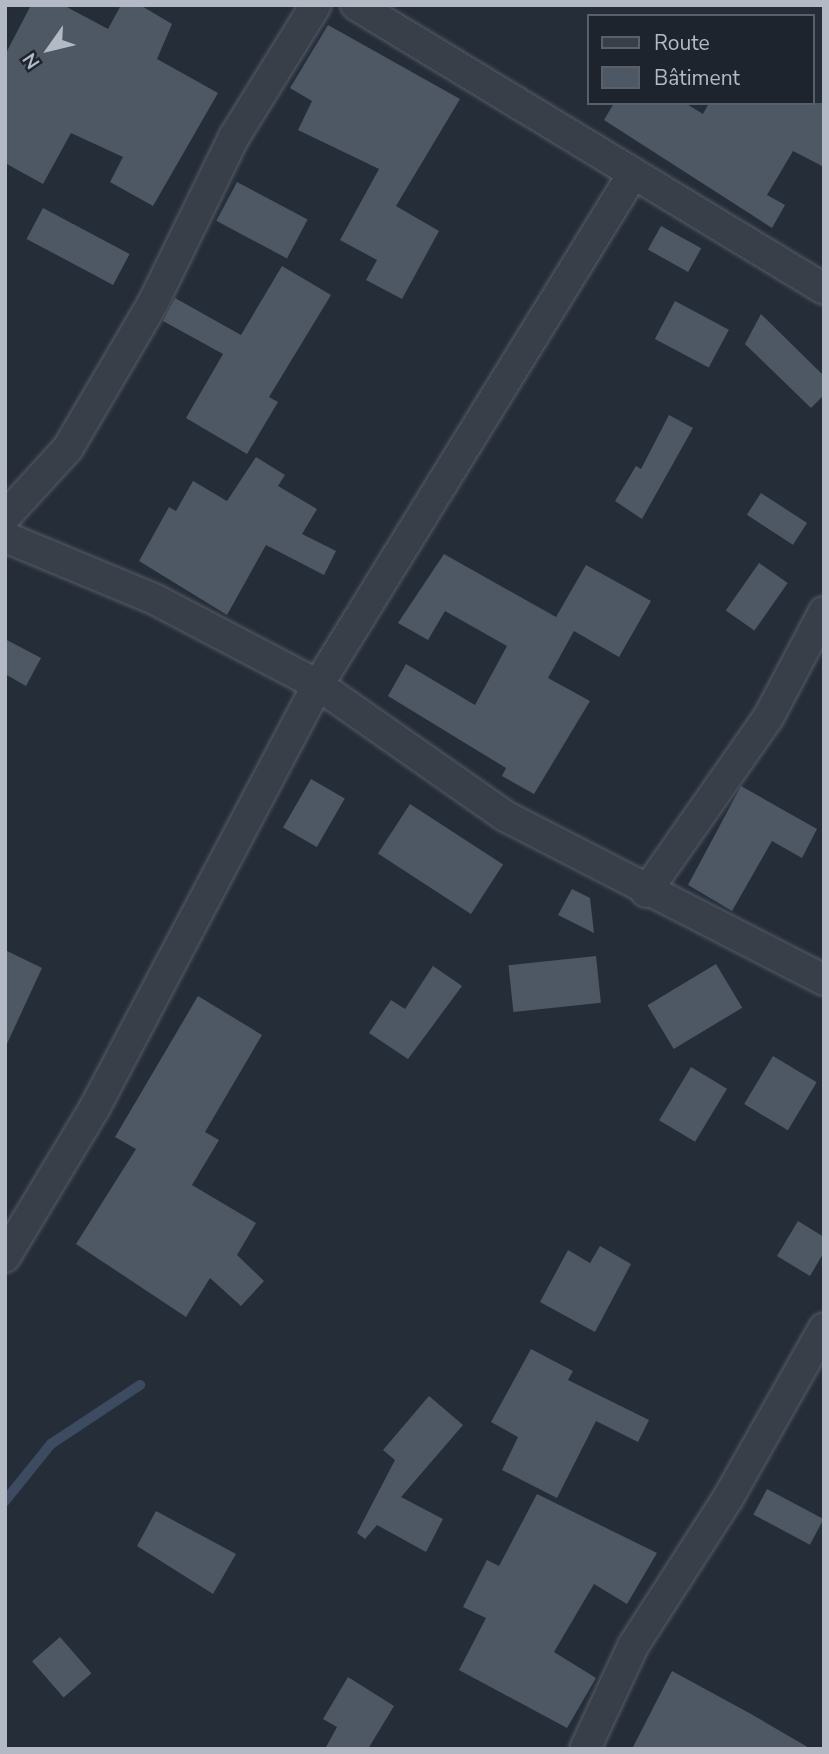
<!DOCTYPE html>
<html>
<head>
<meta charset="utf-8">
<style>
  body { margin:0 }
  #map { position:relative; width:829px; height:1754px; overflow:hidden; background:#252d39; font-family:"Nunito Sans",sans-serif }
  div>[style] { position:absolute }
  .stream>* { height:10px; margin:-5px; padding:0 5px; transform-origin:5px; border-radius:5px; background:#3d4b60 }
  .building>* { inset:0; background:#4e5764; transform-origin:0 0 }
  .roads { filter:drop-shadow(0 0 2px #575d67) drop-shadow(0 0 2px #575d67) }
  .street>* { height:30px; margin:-15px; padding:0 15px; transform-origin:15px; border-radius:15px; background:#393f49 }
  span { translate:-50% -50%; white-space:nowrap; text-align:center; line-height:1.15; -webkit-text-stroke:5px #1e242e; paint-order:stroke }
  .frame { position:absolute; inset:0; border:7px solid #b4bac5; pointer-events:none }
  .legend { position:absolute; left:587px; top:14px; width:228px; height:91px; box-sizing:border-box; background:#1e242e; border:2px solid #5a606a; margin:0; padding:9px 12px; list-style:none; font-size:21px; color:#b4bac5 }
  .legend li { display:flex; align-items:center; gap:14px; height:35px }
  .legend b { width:35px; border:2px solid #5a606a }
  .north { position:absolute; left:14px; top:14px; width:70px; height:70px; -webkit-text-stroke:5px #1e242e; paint-order:stroke; rotate:236deg; font-size:19px; font-weight:700; line-height:28px; text-align:center; color:#b4bac5 }
  .north::after { content:''; display:block; margin:auto; width:24px; height:32px; background:#b4bac5; clip-path:polygon(50% 0,100% 100%,50% 72%,0 100%) }
</style>
</head>
<body>
<div id="map">
  <div class="stream">
    <div style="left:5px;top:1501px;width:73px;rotate:-51.1deg"></div>
    <div style="left:51px;top:1444px;width:107px;rotate:-33.5deg"></div>
  </div>
  <div class="building">
    <div style="clip-path:polygon(31px 5px,63px 5px,108px 29px,121px 5px,140px 5px,172px 24px,157px 59px,218px 93px,153px 206px,110px 182px,123px 157px,71px 133px,43px 184px,5px 163px,5px 55px)"></div>
    <div style="clip-path:polygon(328px 25px,460px 99px,396px 206px,439px 231px,402px 299px,366px 280px,377px 260px,340px 240px,379px 169px,298px 130px,312px 101px,290px 88px)"></div>
    <div style="clip-path:polygon(614px 103px,685px 103px,703px 114px,709px 103px,824px 103px,824px 167px,793px 151px,767px 195px,785px 205px,772px 228px,604px 120px)"></div>
    <div style="left:237px;top:182px;width:80px;height:44px;rotate:28deg"></div>
    <div style="left:43px;top:208px;width:98px;height:35px;rotate:28deg"></div>
    <div style="left:661px;top:226px;width:46px;height:27px;rotate:29deg"></div>
    <div style="clip-path:polygon(282px 266px,331px 295px,269px 397px,278px 402px,247px 454px,186px 418px,223px 354px,163px 321px,175px 298px,241px 335px)"></div>
    <div style="left:675px;top:301px;width:61px;height:43px;rotate:28deg"></div>
    <div style="clip-path:polygon(761px 314px,824px 376px,824px 395px,811px 408px,745px 344px)"></div>
    <div style="clip-path:polygon(669px 415px,693px 428px,642px 519px,615px 501px,636px 466px,641px 469px)"></div>
    <div style="clip-path:polygon(256px 457px,285px 475px,278px 486px,317px 509px,302px 534px,336px 551px,324px 575px,266px 545px,227px 615px,139px 561px,169px 507px,176px 511px,193px 481px,227px 501px)"></div>
    <div style="left:761px;top:493px;width:55px;height:26px;rotate:33deg"></div>
    <div style="clip-path:polygon(444px 554px,556px 617px,586px 565px,651px 601px,619px 657px,574px 631px,548px 678px,590px 701px,534px 794px,502px 776px,506px 768px,388px 696px,406px 664px,475px 705px,507px 646px,445px 611px,428px 640px,398px 623px)"></div>
    <div style="left:759px;top:563px;width:35px;height:58px;rotate:35deg"></div>
    <div style="clip-path:polygon(5px 639px,41px 658px,26px 686px,5px 674px)"></div>
    <div style="left:311px;top:779px;width:39px;height:56px;rotate:30deg"></div>
    <div style="clip-path:polygon(741px 786px,817px 829px,802px 858px,772px 841px,732px 911px,688px 885px)"></div>
    <div style="left:410px;top:804px;width:111px;height:59px;rotate:33deg"></div>
    <div style="clip-path:polygon(572px 889px,590px 898px,594px 933px,558px 915px)"></div>
    <div style="clip-path:polygon(5px 950px,42px 968px,5px 1048px)"></div>
    <div style="left:596px;top:956px;width:47px;height:88px;rotate:84deg"></div>
    <div style="left:716px;top:964px;width:51px;height:80px;rotate:59deg"></div>
    <div style="clip-path:polygon(433px 966px,462px 986px,408px 1059px,369px 1033px,391px 1000px,405px 1009px)"></div>
    <div style="clip-path:polygon(198px 996px,262px 1035px,205px 1132px,219px 1140px,192px 1185px,256px 1223px,237px 1255px,264px 1281px,241px 1306px,210px 1278px,186px 1317px,76px 1244px,136px 1149px,115px 1137px)"></div>
    <div style="left:773px;top:1056px;width:51px;height:56px;rotate:31deg"></div>
    <div style="left:691px;top:1067px;width:42px;height:62px;rotate:31deg"></div>
    <div style="clip-path:polygon(798px 1221px,824px 1237px,824px 1252px,810px 1276px,777px 1256px)"></div>
    <div style="clip-path:polygon(600px 1246px,631px 1264px,595px 1332px,540px 1302px,568px 1250px,590px 1263px)"></div>
    <div style="clip-path:polygon(531px 1349px,573px 1371px,568px 1380px,649px 1420px,638px 1442px,596px 1421px,557px 1498px,502px 1470px,518px 1437px,491px 1422px)"></div>
    <div style="clip-path:polygon(429px 1396px,463px 1425px,401px 1497px,443px 1519px,426px 1552px,377px 1525px,365px 1539px,357px 1533px,395px 1460px,383px 1450px)"></div>
    <div style="left:767px;top:1489px;width:64px;height:29px;rotate:28deg"></div>
    <div style="clip-path:polygon(537px 1494px,657px 1553px,627px 1604px,594px 1584px,554px 1652px,596px 1678px,567px 1728px,459px 1670px,486px 1618px,463px 1607px,487px 1560px,499px 1566px)"></div>
    <div style="clip-path:polygon(156px 1511px,236px 1554px,213px 1594px,137px 1546px)"></div>
    <div style="left:60px;top:1637px;width:48px;height:37px;rotate:49deg"></div>
    <div style="clip-path:polygon(672px 1671px,751px 1714px,811px 1749px,632px 1749px)"></div>
    <div style="clip-path:polygon(348px 1677px,394px 1706px,368px 1749px,325px 1749px,337px 1727px,323px 1719px)"></div>
  </div>
  <div class="roads">
    <div class="street">
      <div style="left:356px;top:5px;width:547px;rotate:31.25deg"></div>
      <div style="left:5px;top:517px;width:93px;rotate:-47.6deg"></div>
      <div style="left:68px;top:448px;width:168px;rotate:-59.6deg"></div>
      <div style="left:153px;top:303px;width:185px;rotate:-64deg"></div>
      <div style="left:234px;top:137px;width:155px;rotate:-58.2deg"></div>
      <div style="left:5px;top:537px;width:164px;rotate:22.6deg"></div>
      <div style="left:156px;top:600px;width:183px;rotate:27.7deg"></div>
      <div style="left:318px;top:685px;width:228px;rotate:35deg"></div>
      <div style="left:505px;top:816px;width:359px;rotate:27.2deg"></div>
      <div style="left:646px;top:892px;width:213px;rotate:-55deg"></div>
      <div style="left:768px;top:718px;width:120px;rotate:-62.2deg"></div>
      <div style="left:5px;top:1257px;width:173px;rotate:-59deg"></div>
      <div style="left:94px;top:1109px;width:480px;rotate:-62.2deg"></div>
      <div style="left:318px;top:685px;width:600px;rotate:-58.35deg"></div>
      <div style="left:585px;top:1749px;width:114px;rotate:-65deg"></div>
      <div style="left:633px;top:1646px;width:176px;rotate:-57.3deg"></div>
      <div style="left:728px;top:1498px;width:195px;rotate:-60.5deg"></div>
    </div>
  </div>
  <div class="frame"></div>
  <ul class="legend">
  <li><b style="height:9px;background:#393f49"></b>Route</li>
  <li><b style="height:19px;background:#4e5764"></b>Bâtiment</li>
  </ul>
  <div class="north">N</div>
</div>
</body>
</html>
